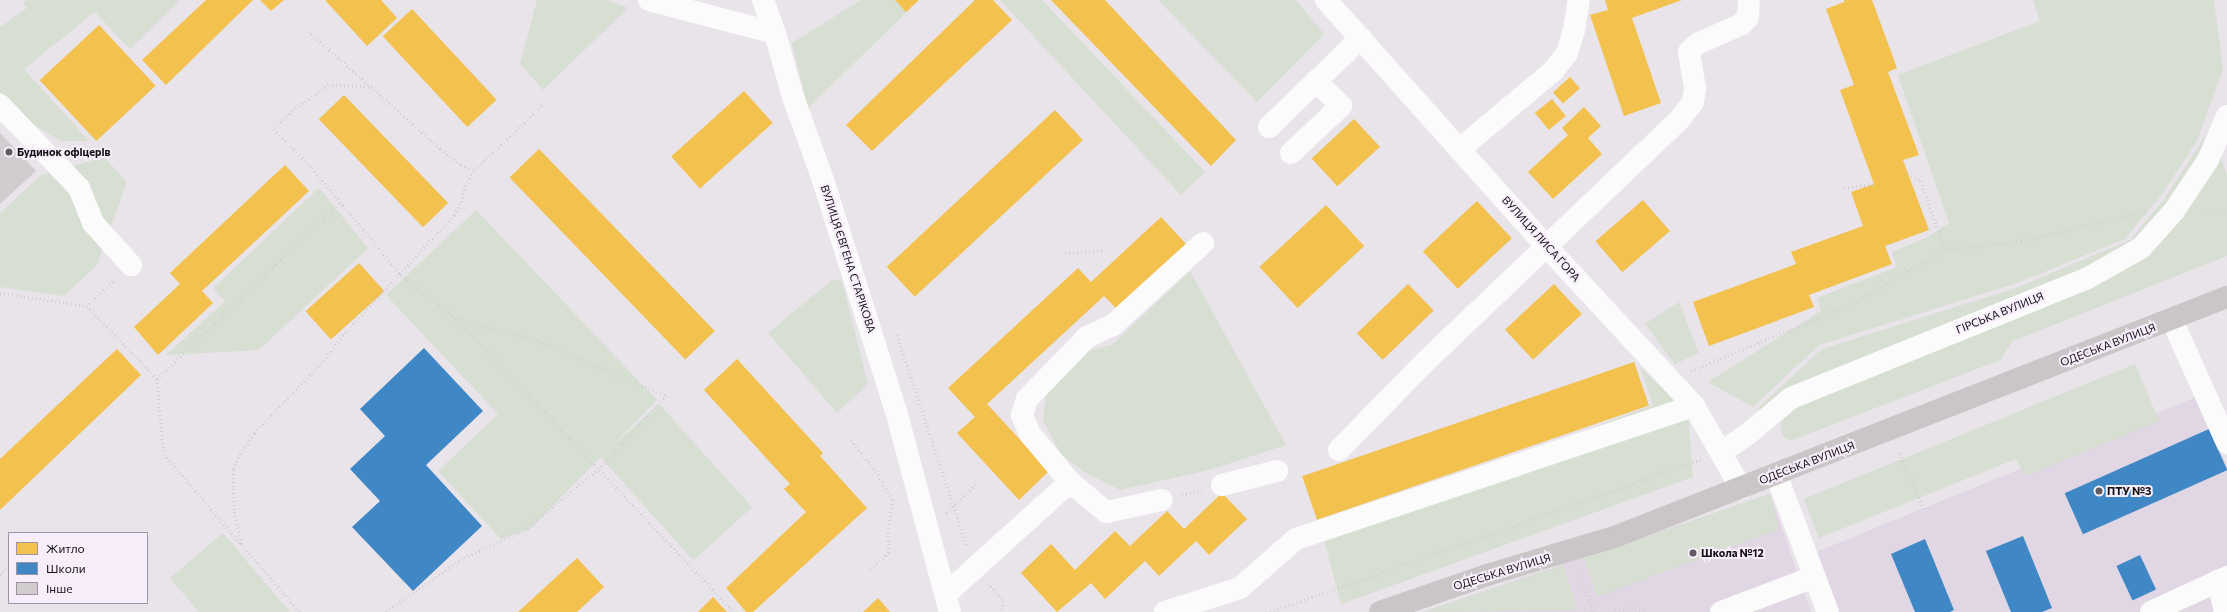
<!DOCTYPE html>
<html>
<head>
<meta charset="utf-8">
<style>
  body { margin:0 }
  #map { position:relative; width:2227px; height:612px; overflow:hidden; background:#e9e3ea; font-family:Commissioner,sans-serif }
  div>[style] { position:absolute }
  .built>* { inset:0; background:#e1d6e4 }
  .green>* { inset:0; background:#d6dfd2; transform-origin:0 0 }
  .homes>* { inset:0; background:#f2c14e; transform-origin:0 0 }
  .schools>* { inset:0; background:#3f88c5; transform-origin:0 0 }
  .building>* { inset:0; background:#d2ccce }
  .path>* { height:2.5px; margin-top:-1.25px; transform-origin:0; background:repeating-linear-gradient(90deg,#d2d0d3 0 1px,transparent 0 4px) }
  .minor>* { height:22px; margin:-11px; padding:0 11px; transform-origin:11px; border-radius:11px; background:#fcfbfc }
  .major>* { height:22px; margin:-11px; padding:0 11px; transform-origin:11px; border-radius:11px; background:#cac6c7 }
  .dots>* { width:11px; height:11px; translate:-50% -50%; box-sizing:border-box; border:2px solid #f7edfb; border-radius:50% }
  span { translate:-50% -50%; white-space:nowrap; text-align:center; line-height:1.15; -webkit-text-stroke:4px #f7edfb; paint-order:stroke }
  .poi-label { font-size:11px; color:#151216; font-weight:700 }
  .left { translate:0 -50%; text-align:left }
  .street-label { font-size:11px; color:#151216 }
  .legend { position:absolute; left:8px; top:532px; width:140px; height:72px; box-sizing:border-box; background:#f7edfb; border:1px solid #9d959f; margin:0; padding:5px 7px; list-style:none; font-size:12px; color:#151216 }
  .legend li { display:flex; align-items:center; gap:8px; height:20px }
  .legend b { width:20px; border:1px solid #9d959f }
</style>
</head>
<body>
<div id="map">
  <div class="built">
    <div style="clip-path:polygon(2196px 397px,2227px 466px,2227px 568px,2215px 612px,1837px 612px,1814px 553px)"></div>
    <div style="clip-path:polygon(1770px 494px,1811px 612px,1422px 612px)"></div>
  </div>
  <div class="green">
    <div style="clip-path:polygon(27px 0,180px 0,130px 49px,95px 12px,24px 69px,89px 141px,60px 141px,23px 118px,0 92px,0 27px,27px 8px,23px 2px)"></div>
    <div style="clip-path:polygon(537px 0,607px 0,628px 8px,543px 90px,520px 64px)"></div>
    <div style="clip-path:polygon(861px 0,919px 0,808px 108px,792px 43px)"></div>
    <div style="clip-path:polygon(1000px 0,1042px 0,1205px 172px,1181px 195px)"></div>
    <div style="clip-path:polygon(1158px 0,1296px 0,1324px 34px,1257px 102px)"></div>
    <div style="clip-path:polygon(2033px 0,2214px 0,2223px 69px,2197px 141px,2162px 194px,2125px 239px,2017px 283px,1819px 345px,1753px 407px,1708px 382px,1821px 311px,1817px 298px,1897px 267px,1892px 252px,1928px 237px,1949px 223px,1898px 75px,2040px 21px)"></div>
    <div style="clip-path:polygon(2211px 127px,2227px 176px,2227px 256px,2013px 341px,2000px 360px,1790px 441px,1782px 435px,1780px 420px,1757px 409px,1822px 349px,2016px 288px,2130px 240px,2165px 198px)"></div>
    <div style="clip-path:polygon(104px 157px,127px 182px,97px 265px,64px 296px,0 287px,0 213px,41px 175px)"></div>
    <div style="clip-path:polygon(319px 188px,368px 248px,259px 350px,166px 355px,225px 301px,213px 288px)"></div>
    <div style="clip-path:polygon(476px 210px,657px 400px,531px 528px,501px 539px,438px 471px,498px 414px,386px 295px)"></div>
    <div style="clip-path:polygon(1190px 271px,1286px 445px,1209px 470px,1120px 490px,1084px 472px,1061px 454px,1043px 420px,1046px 393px,1083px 352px,1112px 345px)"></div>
    <div style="clip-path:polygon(832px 280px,842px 281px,868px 384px,837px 413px,768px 333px)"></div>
    <div style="clip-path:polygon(1679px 302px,1699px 353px,1675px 364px,1645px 324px)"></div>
    <div style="clip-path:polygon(2135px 364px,2159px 421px,2025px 476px,2016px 459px,1819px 538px,1804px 499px)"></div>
    <div style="clip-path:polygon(1640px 367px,1688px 413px,1693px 477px,1341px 604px,1321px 529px,1653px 405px)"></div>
    <div style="left:659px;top:404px;width:139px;height:79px;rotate:48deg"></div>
    <div style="clip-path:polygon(1770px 494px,1779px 529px,1597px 597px,1584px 558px)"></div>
    <div style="clip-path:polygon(223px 533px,290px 612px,199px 612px,170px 578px)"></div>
    <div style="clip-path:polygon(1563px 565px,1578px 610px,1423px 612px)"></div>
  </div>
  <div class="homes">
    <div style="clip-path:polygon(206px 0,253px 0,166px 85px,142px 60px)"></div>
    <div style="clip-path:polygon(260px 0,284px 0,271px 11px)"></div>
    <div style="clip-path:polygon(325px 0,381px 0,397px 18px,367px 46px)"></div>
    <div style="clip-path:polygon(895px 0,919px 0,906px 12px)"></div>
    <div style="clip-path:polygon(975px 0,993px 0,1012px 20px,872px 151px,846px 125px)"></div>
    <div style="clip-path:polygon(1051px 0,1105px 0,1236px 140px,1211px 166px)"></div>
    <div style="clip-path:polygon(1605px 0,1682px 0,1632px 18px,1661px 103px,1624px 116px,1590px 15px,1608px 10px)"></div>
    <div style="clip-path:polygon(1844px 0,1872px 0,1897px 68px,1888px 72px,1919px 155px,1903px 160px,1929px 230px,1885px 246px,1892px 264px,1809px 295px,1814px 307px,1709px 346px,1693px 302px,1796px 264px,1791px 252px,1863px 226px,1851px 192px,1874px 184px,1840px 90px,1854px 85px,1826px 9px,1844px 2px)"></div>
    <div style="left:412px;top:9px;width:124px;height:40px;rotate:47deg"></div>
    <div style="left:99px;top:25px;width:83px;height:81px;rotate:47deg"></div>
    <div style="left:1570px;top:77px;width:15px;height:23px;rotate:48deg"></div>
    <div style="left:744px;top:91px;width:43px;height:98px;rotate:48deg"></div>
    <div style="left:344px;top:95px;width:150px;height:35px;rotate:46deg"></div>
    <div style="left:1552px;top:99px;width:22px;height:22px;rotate:51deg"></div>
    <div style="clip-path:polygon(1584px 107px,1601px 126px,1588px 138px,1602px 154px,1553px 199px,1528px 172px,1568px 135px,1562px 128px)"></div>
    <div style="left:1055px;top:110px;width:41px;height:230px;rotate:47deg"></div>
    <div style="left:1354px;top:119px;width:38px;height:58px;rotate:47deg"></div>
    <div style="left:539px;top:149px;width:253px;height:41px;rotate:46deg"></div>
    <div style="clip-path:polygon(285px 165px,309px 191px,202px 291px,213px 303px,158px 355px,134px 327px,180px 284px,170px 273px)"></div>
    <div style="left:1643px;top:200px;width:41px;height:63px;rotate:49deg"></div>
    <div style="left:1477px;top:201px;width:51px;height:74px;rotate:47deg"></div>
    <div style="left:1326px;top:205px;width:56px;height:91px;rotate:47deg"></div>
    <div style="clip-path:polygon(1161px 217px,1188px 246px,1119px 311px,1104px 296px,987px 404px,1049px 471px,1019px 500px,957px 433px,975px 417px,948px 388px,1078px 268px,1091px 282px)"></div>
    <div style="left:359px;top:263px;width:38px;height:72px;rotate:48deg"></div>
    <div style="left:1408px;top:284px;width:37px;height:71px;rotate:46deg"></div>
    <div style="left:1554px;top:284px;width:41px;height:67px;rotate:47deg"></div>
    <div style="clip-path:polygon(117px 349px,141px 375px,0 510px,0 459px)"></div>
    <div style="clip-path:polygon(737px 359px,823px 453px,820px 456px,867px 508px,753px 612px,746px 612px,726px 588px,806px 512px,784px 489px,790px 484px,704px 390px)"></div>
    <div style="left:1634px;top:362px;width:46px;height:351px;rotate:71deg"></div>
    <div style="clip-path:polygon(1222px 493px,1247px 519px,1209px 555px,1196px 541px,1159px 576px,1145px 561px,1105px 599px,1091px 583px,1057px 612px,1021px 573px,1051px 544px,1075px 570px,1115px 531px,1130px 546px,1167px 511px,1184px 529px)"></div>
    <div style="clip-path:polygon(577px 558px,604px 587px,577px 612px,518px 612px)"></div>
    <div style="clip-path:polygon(713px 597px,727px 612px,698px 612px)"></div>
    <div style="clip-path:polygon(878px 598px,890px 612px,863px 612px)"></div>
  </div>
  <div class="schools">
    <div style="clip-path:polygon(424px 348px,483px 411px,426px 465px,482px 526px,413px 591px,352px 527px,380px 501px,350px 469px,385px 436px,360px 409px)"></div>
    <div style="left:2209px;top:429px;width:45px;height:158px;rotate:66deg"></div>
    <div style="clip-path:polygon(2023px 536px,2052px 608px,2042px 612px,2011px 612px,1986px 551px)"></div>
    <div style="clip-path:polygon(1925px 539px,1954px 610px,1950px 612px,1915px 612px,1891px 554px)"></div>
    <div style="left:2140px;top:555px;width:38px;height:26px;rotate:65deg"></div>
  </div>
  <div class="building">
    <div style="clip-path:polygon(0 133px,36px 171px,0 204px)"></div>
  </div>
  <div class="path">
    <div style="left:308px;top:31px;width:178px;rotate:41.6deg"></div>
    <div style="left:441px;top:149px;width:26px;rotate:39deg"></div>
    <div style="left:461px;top:165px;width:15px;rotate:20deg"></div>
    <div style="left:369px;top:87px;width:40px;rotate:-177.1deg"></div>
    <div style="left:329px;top:85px;width:44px;rotate:144.2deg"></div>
    <div style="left:293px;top:111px;width:26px;rotate:137deg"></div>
    <div style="left:274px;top:129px;width:54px;rotate:45.7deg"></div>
    <div style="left:312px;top:168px;width:139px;rotate:50.2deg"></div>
    <div style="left:401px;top:275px;width:65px;rotate:38.1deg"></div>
    <div style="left:452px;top:315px;width:20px;rotate:24deg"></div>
    <div style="left:470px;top:323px;width:71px;rotate:14.6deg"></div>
    <div style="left:539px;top:341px;width:139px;rotate:23.3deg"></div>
    <div style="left:667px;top:396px;width:100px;rotate:133deg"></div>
    <div style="left:599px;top:469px;width:94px;rotate:140.2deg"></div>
    <div style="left:527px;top:529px;width:71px;rotate:154.9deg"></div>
    <div style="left:463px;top:559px;width:93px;rotate:145.5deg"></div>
    <div style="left:1908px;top:174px;width:15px;rotate:28deg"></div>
    <div style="left:1921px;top:181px;width:73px;rotate:70.8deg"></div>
    <div style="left:1844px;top:188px;width:30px;rotate:-8deg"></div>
    <div style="left:2201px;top:210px;width:26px"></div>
    <div style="left:1065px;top:253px;width:39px;rotate:-4deg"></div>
    <div style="left:116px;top:279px;width:40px;rotate:137deg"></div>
    <div style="left:87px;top:306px;width:101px;rotate:46.2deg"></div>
    <div style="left:157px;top:379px;width:75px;rotate:84.7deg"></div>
    <div style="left:164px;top:454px;width:117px;rotate:49.5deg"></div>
    <div style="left:0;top:293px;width:88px;rotate:8.5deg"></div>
    <div style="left:454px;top:316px;width:407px;rotate:46.6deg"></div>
    <div style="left:897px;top:335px;width:223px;rotate:71.7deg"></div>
    <div style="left:1691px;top:371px;width:167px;rotate:-22.6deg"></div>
    <div style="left:1845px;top:307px;width:115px;rotate:-29.7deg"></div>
    <div style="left:1945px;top:250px;width:77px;rotate:-6.8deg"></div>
    <div style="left:2021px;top:241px;width:129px;rotate:-13.5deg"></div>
    <div style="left:157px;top:379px;width:255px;rotate:-44deg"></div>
    <div style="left:851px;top:440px;width:40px;rotate:51deg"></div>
    <div style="left:876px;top:471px;width:34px;rotate:60deg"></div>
    <div style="left:893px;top:500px;width:32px;rotate:99deg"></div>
    <div style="left:888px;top:532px;width:21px;rotate:87deg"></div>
    <div style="left:889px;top:553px;width:27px;rotate:138deg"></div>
    <div style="left:1900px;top:453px;width:61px;rotate:66.8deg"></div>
    <div style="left:1182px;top:495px;width:21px;rotate:-14deg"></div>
    <div style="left:946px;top:513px;width:43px;rotate:-44.1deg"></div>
    <div style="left:1578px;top:569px;width:46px;rotate:70.8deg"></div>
    <div style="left:0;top:575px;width:13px;rotate:-45deg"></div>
    <div style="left:988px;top:583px;width:24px;rotate:48deg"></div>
    <div style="left:1004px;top:601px;width:11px;rotate:105deg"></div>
    <div style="left:299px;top:612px;width:89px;rotate:-130.5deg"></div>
    <div style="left:241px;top:544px;width:35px;rotate:-102deg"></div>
    <div style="left:234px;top:510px;width:23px;rotate:-92deg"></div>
    <div style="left:233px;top:487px;width:18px;rotate:-90deg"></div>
    <div style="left:233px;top:469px;width:17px;rotate:-65deg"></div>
    <div style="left:240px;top:454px;width:25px;rotate:-56deg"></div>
    <div style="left:254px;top:433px;width:100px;rotate:-46.2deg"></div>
    <div style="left:323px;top:361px;width:36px;rotate:-52deg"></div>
    <div style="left:345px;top:333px;width:161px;rotate:-47.3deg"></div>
    <div style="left:454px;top:215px;width:15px;rotate:-62deg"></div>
    <div style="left:461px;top:202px;width:16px;rotate:-76deg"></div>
    <div style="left:465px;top:186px;width:19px;rotate:-58deg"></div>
    <div style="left:475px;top:170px;width:93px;rotate:-44.1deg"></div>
    <div style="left:1270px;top:612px;width:457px;rotate:-19.5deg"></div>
    <div style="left:1615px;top:612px;width:18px;rotate:-16deg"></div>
    <div style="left:1632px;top:607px;width:13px;rotate:23deg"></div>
  </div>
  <div class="minor">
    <div style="left:649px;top:0;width:130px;rotate:14.7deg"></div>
    <div style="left:775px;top:33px;width:66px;rotate:74.3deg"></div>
    <div style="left:793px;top:97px;width:88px;rotate:70.1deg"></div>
    <div style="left:823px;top:180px;width:242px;rotate:72.5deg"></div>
    <div style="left:896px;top:411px;width:208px;rotate:75deg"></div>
    <div style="left:763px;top:0;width:35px;rotate:70deg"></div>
    <div style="left:1326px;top:0;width:331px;rotate:48.2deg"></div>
    <div style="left:1547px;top:247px;width:217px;rotate:47.2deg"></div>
    <div style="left:1694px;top:406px;width:95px;rotate:60.2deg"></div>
    <div style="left:0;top:105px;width:115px;rotate:46.4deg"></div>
    <div style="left:79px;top:188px;width:38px;rotate:68deg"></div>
    <div style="left:93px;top:223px;width:57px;rotate:47.9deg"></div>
    <div style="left:1269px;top:127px;width:128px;rotate:-44.1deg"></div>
    <div style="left:1461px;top:148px;width:120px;rotate:-39.9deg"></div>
    <div style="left:1553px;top:71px;width:23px;rotate:-52deg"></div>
    <div style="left:1567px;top:53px;width:24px;rotate:-73deg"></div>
    <div style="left:1574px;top:30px;width:30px;rotate:-81deg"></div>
    <div style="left:1291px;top:153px;width:69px;rotate:-43.2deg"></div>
    <div style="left:1341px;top:106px;width:35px;rotate:-135deg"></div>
    <div style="left:2172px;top:320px;width:135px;rotate:65.9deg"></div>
    <div style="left:1339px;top:450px;width:124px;rotate:-45.7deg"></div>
    <div style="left:1426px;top:361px;width:349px;rotate:-43.6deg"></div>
    <div style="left:1679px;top:120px;width:23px;rotate:-52deg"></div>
    <div style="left:1693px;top:102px;width:13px;rotate:-81deg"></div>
    <div style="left:1695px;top:89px;width:37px;rotate:-99deg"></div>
    <div style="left:1689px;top:52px;width:11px;rotate:-45deg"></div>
    <div style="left:1697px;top:44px;width:49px;rotate:-24deg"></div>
    <div style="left:1742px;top:24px;width:9px;rotate:-49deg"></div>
    <div style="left:1748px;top:17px;width:17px;rotate:-87deg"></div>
    <div style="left:1722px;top:452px;width:32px;rotate:-35deg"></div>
    <div style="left:1748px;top:434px;width:56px;rotate:-39.9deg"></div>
    <div style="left:1791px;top:398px;width:318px;rotate:-22deg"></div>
    <div style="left:2086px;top:279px;width:63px;rotate:-29.4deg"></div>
    <div style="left:2141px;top:248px;width:50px;rotate:-48.3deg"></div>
    <div style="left:2174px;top:211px;width:61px;rotate:-56.3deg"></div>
    <div style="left:2208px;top:160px;width:48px;rotate:-66.6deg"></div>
    <div style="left:1776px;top:474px;width:147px;rotate:69.4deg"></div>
    <div style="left:1070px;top:482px;width:47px;rotate:39.8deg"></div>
    <div style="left:1106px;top:512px;width:57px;rotate:-12.1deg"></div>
    <div style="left:1222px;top:485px;width:57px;rotate:-14.3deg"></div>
    <div style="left:946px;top:594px;width:167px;rotate:-42.1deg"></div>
    <div style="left:1070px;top:482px;width:62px;rotate:-129.8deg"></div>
    <div style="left:1030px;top:434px;width:21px;rotate:-113deg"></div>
    <div style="left:1022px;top:415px;width:17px;rotate:-73deg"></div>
    <div style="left:1027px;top:399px;width:86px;rotate:-45.9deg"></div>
    <div style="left:1087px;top:337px;width:29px;rotate:-25deg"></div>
    <div style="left:1113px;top:325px;width:122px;rotate:-42.3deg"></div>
    <div style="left:1165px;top:612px;width:79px;rotate:-17.7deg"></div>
    <div style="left:1240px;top:588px;width:74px;rotate:-41.2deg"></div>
    <div style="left:1296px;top:539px;width:420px;rotate:-18.5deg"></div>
    <div style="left:1721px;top:612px;width:99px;rotate:-20.6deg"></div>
    <div style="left:2151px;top:612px;width:74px;rotate:-24.8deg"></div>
    <div style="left:2225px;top:612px;width:32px;rotate:-103deg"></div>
    <div style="left:2218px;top:581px;width:10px;rotate:-24deg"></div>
  </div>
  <div class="major">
    <div style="left:1380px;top:612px;width:113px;rotate:-19.1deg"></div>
    <div style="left:1487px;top:575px;width:136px;rotate:-16.7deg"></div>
    <div style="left:1617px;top:536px;width:655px;rotate:-21.4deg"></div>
  </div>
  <div class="dots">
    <div style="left:9px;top:152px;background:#5f5b60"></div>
    <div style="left:2099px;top:491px;background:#5f5b60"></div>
    <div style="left:1693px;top:553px;background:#5f5b60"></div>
  </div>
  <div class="poi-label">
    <span class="left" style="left:17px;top:152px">Будинок офіцерів</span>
    <span class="left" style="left:2107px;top:491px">ПТУ №3</span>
    <span class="left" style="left:1701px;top:553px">Школа №12</span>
  </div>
  <div class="street-label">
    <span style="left:1541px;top:239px;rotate:48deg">ВУЛИЦЯ ЛИСА ГОРА</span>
    <span style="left:848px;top:259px;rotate:72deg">ВУЛИЦЯ ЄВГЕНА СТАРІКОВА</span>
    <span style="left:2000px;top:313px;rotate:-22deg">ГІРСЬКА ВУЛИЦЯ</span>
    <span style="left:2108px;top:345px;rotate:-21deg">ОДЕСЬКА ВУЛИЦЯ</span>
    <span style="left:1807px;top:463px;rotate:-21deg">ОДЕСЬКА ВУЛИЦЯ</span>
    <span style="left:1502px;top:572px;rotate:-17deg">ОДЕСЬКА ВУЛИЦЯ</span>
  </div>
  <ul class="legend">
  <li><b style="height:11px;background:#f2c14e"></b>Житло</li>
  <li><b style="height:11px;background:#3f88c5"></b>Школи</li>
  <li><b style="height:11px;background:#d2ccce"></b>Інше</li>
  </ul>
</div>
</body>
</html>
